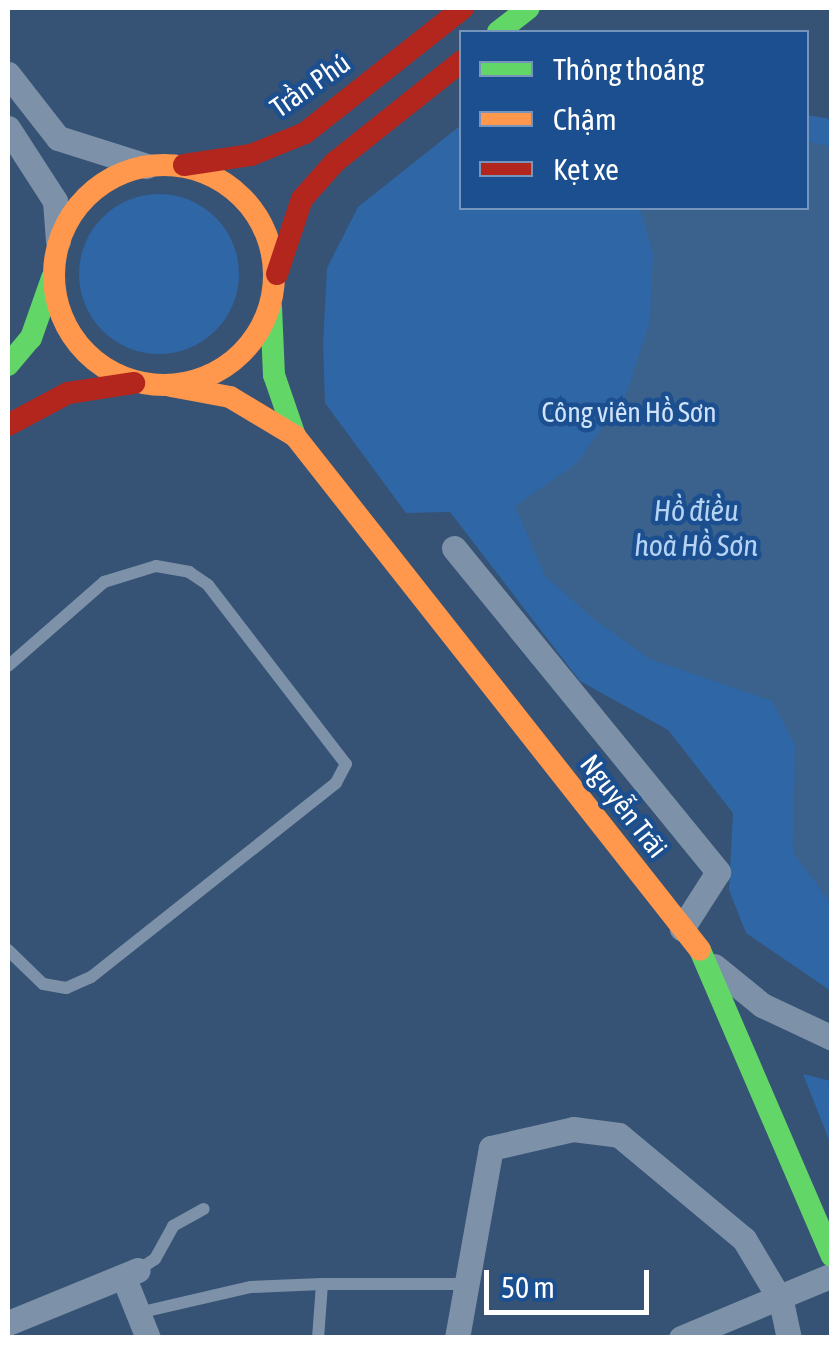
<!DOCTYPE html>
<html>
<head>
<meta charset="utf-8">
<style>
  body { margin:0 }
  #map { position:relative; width:839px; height:1345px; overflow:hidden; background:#365274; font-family:"Asap Condensed",sans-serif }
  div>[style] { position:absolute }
  .green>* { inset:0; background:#2f66a5 }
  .round { border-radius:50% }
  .water>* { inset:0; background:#3b618d }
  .lane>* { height:12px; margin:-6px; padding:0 6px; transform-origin:6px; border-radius:6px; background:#7d92a8 }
  .street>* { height:25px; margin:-12.5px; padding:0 12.5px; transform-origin:12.5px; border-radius:12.5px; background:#7d92a8 }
  .fast>* { height:22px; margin:-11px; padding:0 11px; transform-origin:11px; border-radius:11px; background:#63d668 }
  .slow>* { height:22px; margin:-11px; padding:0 11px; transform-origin:11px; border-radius:11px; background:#ff974d }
  .slow>.ring { margin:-11px; padding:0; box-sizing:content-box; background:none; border:22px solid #ff974d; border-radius:50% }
  .jam>* { height:22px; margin:-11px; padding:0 11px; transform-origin:11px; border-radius:11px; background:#b3261e }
  span { translate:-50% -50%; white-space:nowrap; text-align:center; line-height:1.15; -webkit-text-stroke:9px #1b4f8f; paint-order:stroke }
  .street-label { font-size:28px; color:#fff }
  .park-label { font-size:28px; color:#cfe3fa }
  .water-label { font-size:30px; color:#b5d3f5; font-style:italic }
  .frame { position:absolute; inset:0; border:10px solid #fff; pointer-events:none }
  .legend { position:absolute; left:459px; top:30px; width:350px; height:180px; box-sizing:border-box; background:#1b4f8f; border:2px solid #7695bc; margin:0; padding:12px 18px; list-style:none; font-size:30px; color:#fff }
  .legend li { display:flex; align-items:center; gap:20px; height:50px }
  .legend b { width:50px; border:2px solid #7695bc }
  .scale { position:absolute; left:484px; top:1270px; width:165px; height:45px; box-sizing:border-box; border:5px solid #fff; border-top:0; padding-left:12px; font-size:30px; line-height:35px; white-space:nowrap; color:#fff; -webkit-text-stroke:8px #1b4f8f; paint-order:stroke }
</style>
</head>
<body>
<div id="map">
  <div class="green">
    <div style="clip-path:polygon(807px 115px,831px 119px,831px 991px,746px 933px,729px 890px,733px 813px,668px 730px,580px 681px,450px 512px,406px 513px,325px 403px,323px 344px,327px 268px,358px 207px,461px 125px,462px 208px,806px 208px)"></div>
    <div class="round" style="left:79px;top:194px;width:160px;height:160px"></div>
    <div style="clip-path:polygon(803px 1074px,831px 1081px,831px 1145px)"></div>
  </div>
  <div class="water">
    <div style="clip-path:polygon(807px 141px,832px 147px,831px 904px,793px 852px,795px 745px,772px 701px,650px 659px,595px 620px,545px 576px,515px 506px,576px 464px,626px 395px,650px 321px,653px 254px,640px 208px,806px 208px)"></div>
  </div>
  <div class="lane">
    <div style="left:8px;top:666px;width:128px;rotate:-41.2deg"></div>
    <div style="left:104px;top:582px;width:54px;rotate:-17.1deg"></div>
    <div style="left:156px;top:566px;width:34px;rotate:10deg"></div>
    <div style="left:189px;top:572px;width:23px;rotate:34deg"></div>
    <div style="left:208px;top:585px;width:226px;rotate:52.4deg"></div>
    <div style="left:346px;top:764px;width:21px;rotate:118deg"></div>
    <div style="left:336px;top:783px;width:313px;rotate:141.6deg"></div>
    <div style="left:91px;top:977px;width:27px;rotate:156deg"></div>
    <div style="left:66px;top:988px;width:23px;rotate:-170deg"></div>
    <div style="left:43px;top:984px;width:49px;rotate:-135.8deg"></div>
    <div style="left:138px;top:1270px;width:20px;rotate:-33deg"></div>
    <div style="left:155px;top:1259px;width:38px;rotate:-61deg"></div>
    <div style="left:173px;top:1226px;width:35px;rotate:-29deg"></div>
    <div style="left:322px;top:1284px;width:145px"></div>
    <div style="left:138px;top:1313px;width:116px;rotate:-13deg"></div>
    <div style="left:251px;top:1287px;width:71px;rotate:-2.4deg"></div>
    <div style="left:322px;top:1284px;width:54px;rotate:94.2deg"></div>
  </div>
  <div class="street">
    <div style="left:8px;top:74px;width:81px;rotate:52deg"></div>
    <div style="left:58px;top:138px;width:93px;rotate:17.5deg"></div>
    <div style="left:8px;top:128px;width:87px;rotate:57.2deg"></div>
    <div style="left:55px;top:201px;width:40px;rotate:85.7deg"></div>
    <div style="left:454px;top:548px;width:418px;rotate:50.8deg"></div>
    <div style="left:718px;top:872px;width:67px;rotate:122.7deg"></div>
    <div style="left:714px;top:966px;width:62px;rotate:39.1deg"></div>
    <div style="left:762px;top:1005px;width:77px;rotate:25.2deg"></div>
    <div style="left:124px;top:1278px;width:65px;rotate:68.2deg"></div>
    <div style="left:8px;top:1323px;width:140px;rotate:-22.2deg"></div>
    <div style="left:457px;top:1338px;width:193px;rotate:-79.9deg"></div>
    <div style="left:491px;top:1148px;width:84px;rotate:-13deg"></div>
    <div style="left:573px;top:1129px;width:46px;rotate:7.4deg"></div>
    <div style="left:619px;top:1135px;width:163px;rotate:39.8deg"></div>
    <div style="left:744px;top:1239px;width:72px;rotate:59.2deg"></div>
    <div style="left:781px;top:1301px;width:38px;rotate:78deg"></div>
    <div style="left:681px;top:1338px;width:164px;rotate:-22.6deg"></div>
  </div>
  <div class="fast">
    <div style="left:498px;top:32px;width:39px;rotate:-38deg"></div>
    <div style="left:271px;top:307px;width:68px;rotate:87.5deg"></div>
    <div style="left:274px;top:375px;width:65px;rotate:71deg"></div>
    <div style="left:8px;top:365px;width:35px;rotate:-50deg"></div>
    <div style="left:31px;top:338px;width:64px;rotate:-70.7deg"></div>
    <div style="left:700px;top:950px;width:333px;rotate:66.7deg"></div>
  </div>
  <div class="slow">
    <div class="ring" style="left:54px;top:165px;width:198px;height:198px"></div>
    <div style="left:171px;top:386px;width:60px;rotate:10.6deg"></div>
    <div style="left:230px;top:397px;width:76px;rotate:31deg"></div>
    <div style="left:295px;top:436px;width:654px;rotate:51.76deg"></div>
  </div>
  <div class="jam">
    <div style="left:184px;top:165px;width:68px;rotate:-8.5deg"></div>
    <div style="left:251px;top:155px;width:58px;rotate:-22.2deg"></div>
    <div style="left:305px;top:133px;width:201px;rotate:-38.3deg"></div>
    <div style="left:277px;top:274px;width:79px;rotate:-71.6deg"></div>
    <div style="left:302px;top:199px;width:50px;rotate:-48.3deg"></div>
    <div style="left:335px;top:162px;width:162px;rotate:-38.5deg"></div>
    <div style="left:8px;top:425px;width:68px;rotate:-28.1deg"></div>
    <div style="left:68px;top:393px;width:67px;rotate:-8.6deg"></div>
  </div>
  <div class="street-label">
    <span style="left:310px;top:85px;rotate:-35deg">Trần Phú</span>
    <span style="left:624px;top:806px;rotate:52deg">Nguyễn Trãi</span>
  </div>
  <div class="park-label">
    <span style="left:629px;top:412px">Công viên Hồ Sơn</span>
  </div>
  <div class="water-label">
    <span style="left:696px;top:527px">Hồ điều<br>hoà Hồ Sơn</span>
  </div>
  <div class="frame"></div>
  <ul class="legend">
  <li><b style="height:12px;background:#63d668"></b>Thông thoáng</li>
  <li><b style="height:12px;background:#ff974d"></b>Chậm</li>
  <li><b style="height:12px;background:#b3261e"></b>Kẹt xe</li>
  </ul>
  <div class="scale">50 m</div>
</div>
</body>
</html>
